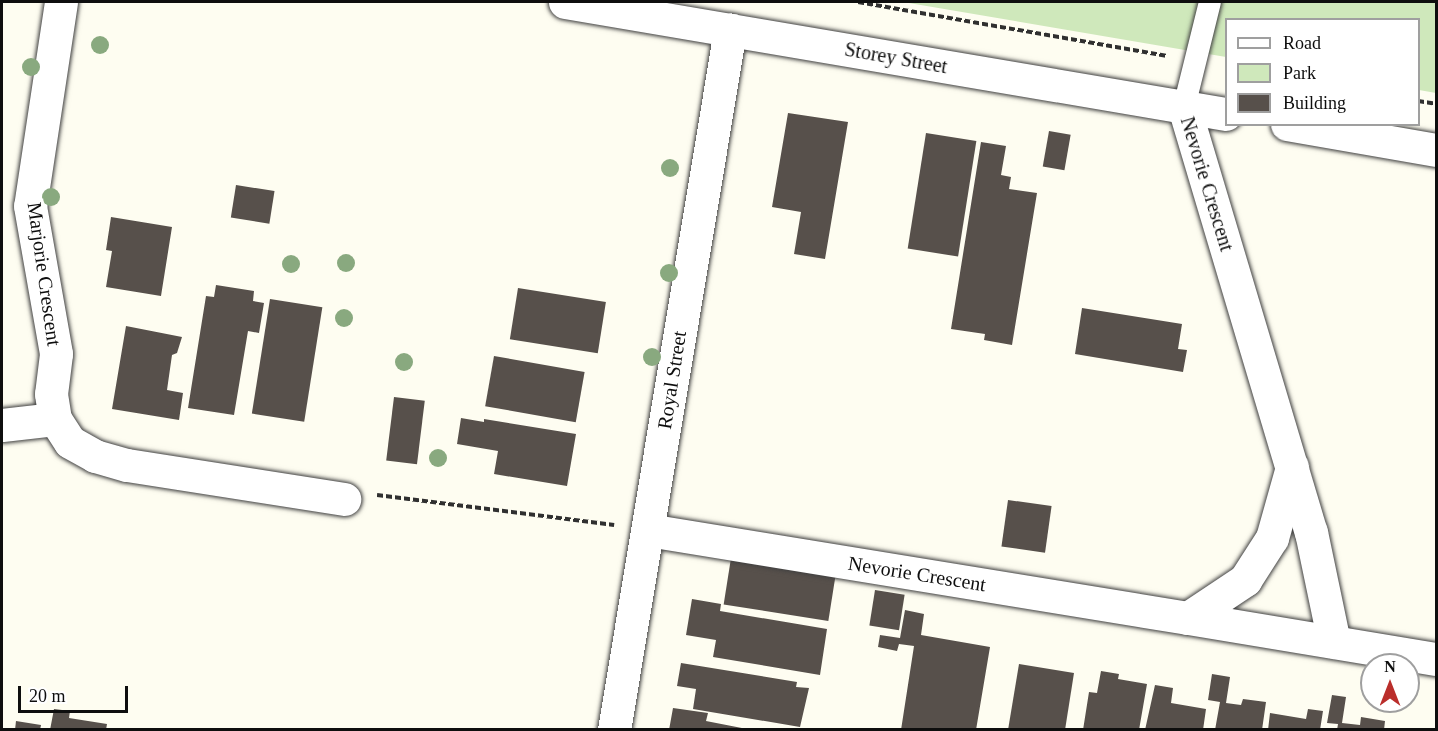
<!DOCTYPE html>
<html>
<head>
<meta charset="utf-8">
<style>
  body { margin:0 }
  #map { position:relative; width:1438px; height:731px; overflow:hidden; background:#fefdf1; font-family:Georgia,serif }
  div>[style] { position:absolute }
  .green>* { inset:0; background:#cfe8bb }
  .building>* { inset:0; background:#57504b; transform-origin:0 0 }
  .path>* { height:4px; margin-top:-2px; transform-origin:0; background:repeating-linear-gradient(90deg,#303030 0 6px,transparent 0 9px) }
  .roads { filter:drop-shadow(0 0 2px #414141) drop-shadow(0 0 2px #414141) }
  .service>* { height:22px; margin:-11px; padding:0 11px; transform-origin:11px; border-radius:11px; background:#fff }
  .minor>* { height:33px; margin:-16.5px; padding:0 16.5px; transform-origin:16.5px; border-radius:16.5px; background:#fff }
  .trees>* { width:18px; height:18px; margin:-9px; border-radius:50%; background:#89a97f }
  span { translate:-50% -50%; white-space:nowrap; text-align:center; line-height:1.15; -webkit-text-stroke:6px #fff; paint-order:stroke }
  .street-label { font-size:20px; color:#0e0e0e }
  .frame { position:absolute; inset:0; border:3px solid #0e0e0e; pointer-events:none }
  .legend { position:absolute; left:1225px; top:18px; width:195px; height:108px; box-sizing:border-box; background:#fff; border:2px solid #9f9f9f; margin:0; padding:8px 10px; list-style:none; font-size:18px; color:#0e0e0e }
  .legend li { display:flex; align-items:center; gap:12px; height:30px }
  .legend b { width:30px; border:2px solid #9f9f9f }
  .north { position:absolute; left:1360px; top:653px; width:60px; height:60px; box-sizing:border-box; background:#fff; border:2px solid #9f9f9f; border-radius:50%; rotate:0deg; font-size:16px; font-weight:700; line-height:24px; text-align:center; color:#0e0e0e }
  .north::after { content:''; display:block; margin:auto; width:21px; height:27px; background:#ba2e2b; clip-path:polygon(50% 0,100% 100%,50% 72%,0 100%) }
  .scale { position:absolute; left:18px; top:686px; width:110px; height:27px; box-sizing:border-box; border:3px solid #0e0e0e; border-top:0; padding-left:8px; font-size:18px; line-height:21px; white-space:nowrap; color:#0e0e0e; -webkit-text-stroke:4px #fff; paint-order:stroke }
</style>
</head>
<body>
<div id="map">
  <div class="green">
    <div style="clip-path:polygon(903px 2px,1436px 2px,1436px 93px,1419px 90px,1418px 20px,1226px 20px,1226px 57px)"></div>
  </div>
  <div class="building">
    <div style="clip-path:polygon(788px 113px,848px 122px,825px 259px,794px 254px,801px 212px,772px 207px)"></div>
    <div style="left:1049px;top:131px;width:22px;height:36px;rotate:10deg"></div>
    <div style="left:926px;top:133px;width:51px;height:117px;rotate:9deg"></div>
    <div style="clip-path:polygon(981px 142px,1006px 146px,1001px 175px,1011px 177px,1009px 189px,1037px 193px,1012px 345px,984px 340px,985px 334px,951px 329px)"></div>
    <div style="left:236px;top:185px;width:39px;height:33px;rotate:9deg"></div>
    <div style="clip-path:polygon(111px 217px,172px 227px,161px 296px,106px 287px,112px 251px,106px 250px)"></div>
    <div style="clip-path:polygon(216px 285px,254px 291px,253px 301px,264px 303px,259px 333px,248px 331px,234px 415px,188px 408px,206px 296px,214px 297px)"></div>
    <div style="left:518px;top:288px;width:89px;height:52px;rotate:9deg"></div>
    <div style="left:270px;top:299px;width:53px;height:116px;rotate:9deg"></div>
    <div style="clip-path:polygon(1082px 308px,1182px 324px,1178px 349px,1187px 350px,1183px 372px,1075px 354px)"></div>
    <div style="clip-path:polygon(126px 326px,182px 337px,177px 353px,172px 355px,167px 390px,183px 393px,179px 420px,112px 409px)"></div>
    <div style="left:494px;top:356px;width:92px;height:51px;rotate:10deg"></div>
    <div style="left:394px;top:397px;width:31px;height:64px;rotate:7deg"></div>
    <div style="clip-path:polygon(461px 418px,484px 422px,484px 419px,576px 434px,567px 486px,494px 474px,498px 451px,457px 444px)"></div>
    <div style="left:1008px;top:500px;width:44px;height:47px;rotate:8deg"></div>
    <div style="left:731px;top:558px;width:106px;height:47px;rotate:9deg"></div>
    <div style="left:875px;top:590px;width:30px;height:36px;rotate:9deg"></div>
    <div style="clip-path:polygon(692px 599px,721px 604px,720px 611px,827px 629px,820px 675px,713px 657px,716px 640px,686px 635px)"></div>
    <div style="clip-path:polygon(905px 610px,924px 614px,921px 635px,990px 647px,976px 730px,901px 730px,914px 646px,899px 644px,897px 651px,878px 647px,880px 635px,900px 638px)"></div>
    <div style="clip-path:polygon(681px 663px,797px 682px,796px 687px,809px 688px,800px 727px,693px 709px,696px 689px,677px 686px)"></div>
    <div style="clip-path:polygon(1019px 664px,1074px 673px,1065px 730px,1008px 730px)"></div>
    <div style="clip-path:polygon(1101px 671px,1119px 674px,1118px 679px,1147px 684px,1139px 730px,1083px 730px,1089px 692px,1097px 693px)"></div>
    <div style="clip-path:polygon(1212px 674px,1230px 677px,1226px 703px,1241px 705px,1243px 699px,1266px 702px,1262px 730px,1215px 730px,1220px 702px,1208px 700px)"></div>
    <div style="clip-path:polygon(1155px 685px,1173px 688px,1171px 703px,1206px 709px,1203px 730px,1145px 730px)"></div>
    <div style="clip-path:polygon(1332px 695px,1346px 697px,1342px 723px,1360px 725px,1361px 717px,1385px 721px,1384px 730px,1337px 730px,1338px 724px,1327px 723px)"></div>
    <div style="clip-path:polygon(673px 708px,708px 713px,706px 721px,752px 730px,669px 730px)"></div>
    <div style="clip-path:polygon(54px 709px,70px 711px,69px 718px,107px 724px,106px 730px,50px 730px)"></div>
    <div style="clip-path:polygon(1308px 709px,1323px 711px,1320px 730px,1268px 730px,1270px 713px,1306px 719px)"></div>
    <div style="clip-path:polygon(16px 721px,41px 725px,40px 730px,15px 730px)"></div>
  </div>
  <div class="path">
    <div style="left:858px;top:2px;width:314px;rotate:9.9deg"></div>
    <div style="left:1418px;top:101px;width:18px;rotate:9deg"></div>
    <div style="left:377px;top:495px;width:239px;rotate:7.2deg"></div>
  </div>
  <div class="roads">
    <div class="service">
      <div style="left:1184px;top:107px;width:108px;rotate:-76.1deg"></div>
    </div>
    <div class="minor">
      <div style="left:61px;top:2px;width:206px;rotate:98.6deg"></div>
      <div style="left:30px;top:206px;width:150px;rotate:80deg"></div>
      <div style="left:56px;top:354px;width:40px;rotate:97.1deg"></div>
      <div style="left:51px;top:394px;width:25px;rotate:81deg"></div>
      <div style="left:55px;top:419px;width:27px;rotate:57deg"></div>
      <div style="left:70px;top:442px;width:29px;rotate:29deg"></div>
      <div style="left:95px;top:456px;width:33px;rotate:16deg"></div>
      <div style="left:127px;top:465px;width:220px;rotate:8.9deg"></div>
      <div style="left:565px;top:2px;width:670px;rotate:9.62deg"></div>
      <div style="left:1184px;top:107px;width:444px;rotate:73.4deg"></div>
      <div style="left:1311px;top:532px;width:112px;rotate:78.2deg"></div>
      <div style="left:1287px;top:124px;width:151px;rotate:9.9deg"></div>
      <div style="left:2px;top:425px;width:53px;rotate:-6.5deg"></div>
      <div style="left:648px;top:530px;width:547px;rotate:9.26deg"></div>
      <div style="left:1188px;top:618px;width:69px;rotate:-33.7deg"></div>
      <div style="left:1245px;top:580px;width:50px;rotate:-57.3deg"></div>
      <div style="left:1272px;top:538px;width:74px;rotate:-74.3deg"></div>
      <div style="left:1188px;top:618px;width:251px;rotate:9.4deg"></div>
      <div style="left:614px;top:730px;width:710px;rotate:-80.59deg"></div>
    </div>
  </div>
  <div class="trees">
    <div style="left:100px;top:45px"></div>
    <div style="left:31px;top:67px"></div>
    <div style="left:670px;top:168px"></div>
    <div style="left:51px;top:197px"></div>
    <div style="left:346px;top:263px"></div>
    <div style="left:291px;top:264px"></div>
    <div style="left:669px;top:273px"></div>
    <div style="left:344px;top:318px"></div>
    <div style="left:652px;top:357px"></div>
    <div style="left:404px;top:362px"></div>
    <div style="left:438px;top:458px"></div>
  </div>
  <div class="street-label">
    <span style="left:896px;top:58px;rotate:10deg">Storey Street</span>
    <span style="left:1207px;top:184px;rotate:73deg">Nevorie Crescent</span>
    <span style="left:44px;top:274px;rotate:82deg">Marjorie Crescent</span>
    <span style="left:672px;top:380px;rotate:-81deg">Royal Street</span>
    <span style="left:917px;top:574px;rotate:9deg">Nevorie Crescent</span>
  </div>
  <div class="frame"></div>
  <ul class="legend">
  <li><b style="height:8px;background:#fff"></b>Road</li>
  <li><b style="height:16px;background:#cfe8bb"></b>Park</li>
  <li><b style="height:16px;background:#57504b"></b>Building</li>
  </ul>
  <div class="north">N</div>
  <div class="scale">20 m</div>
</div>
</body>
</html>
